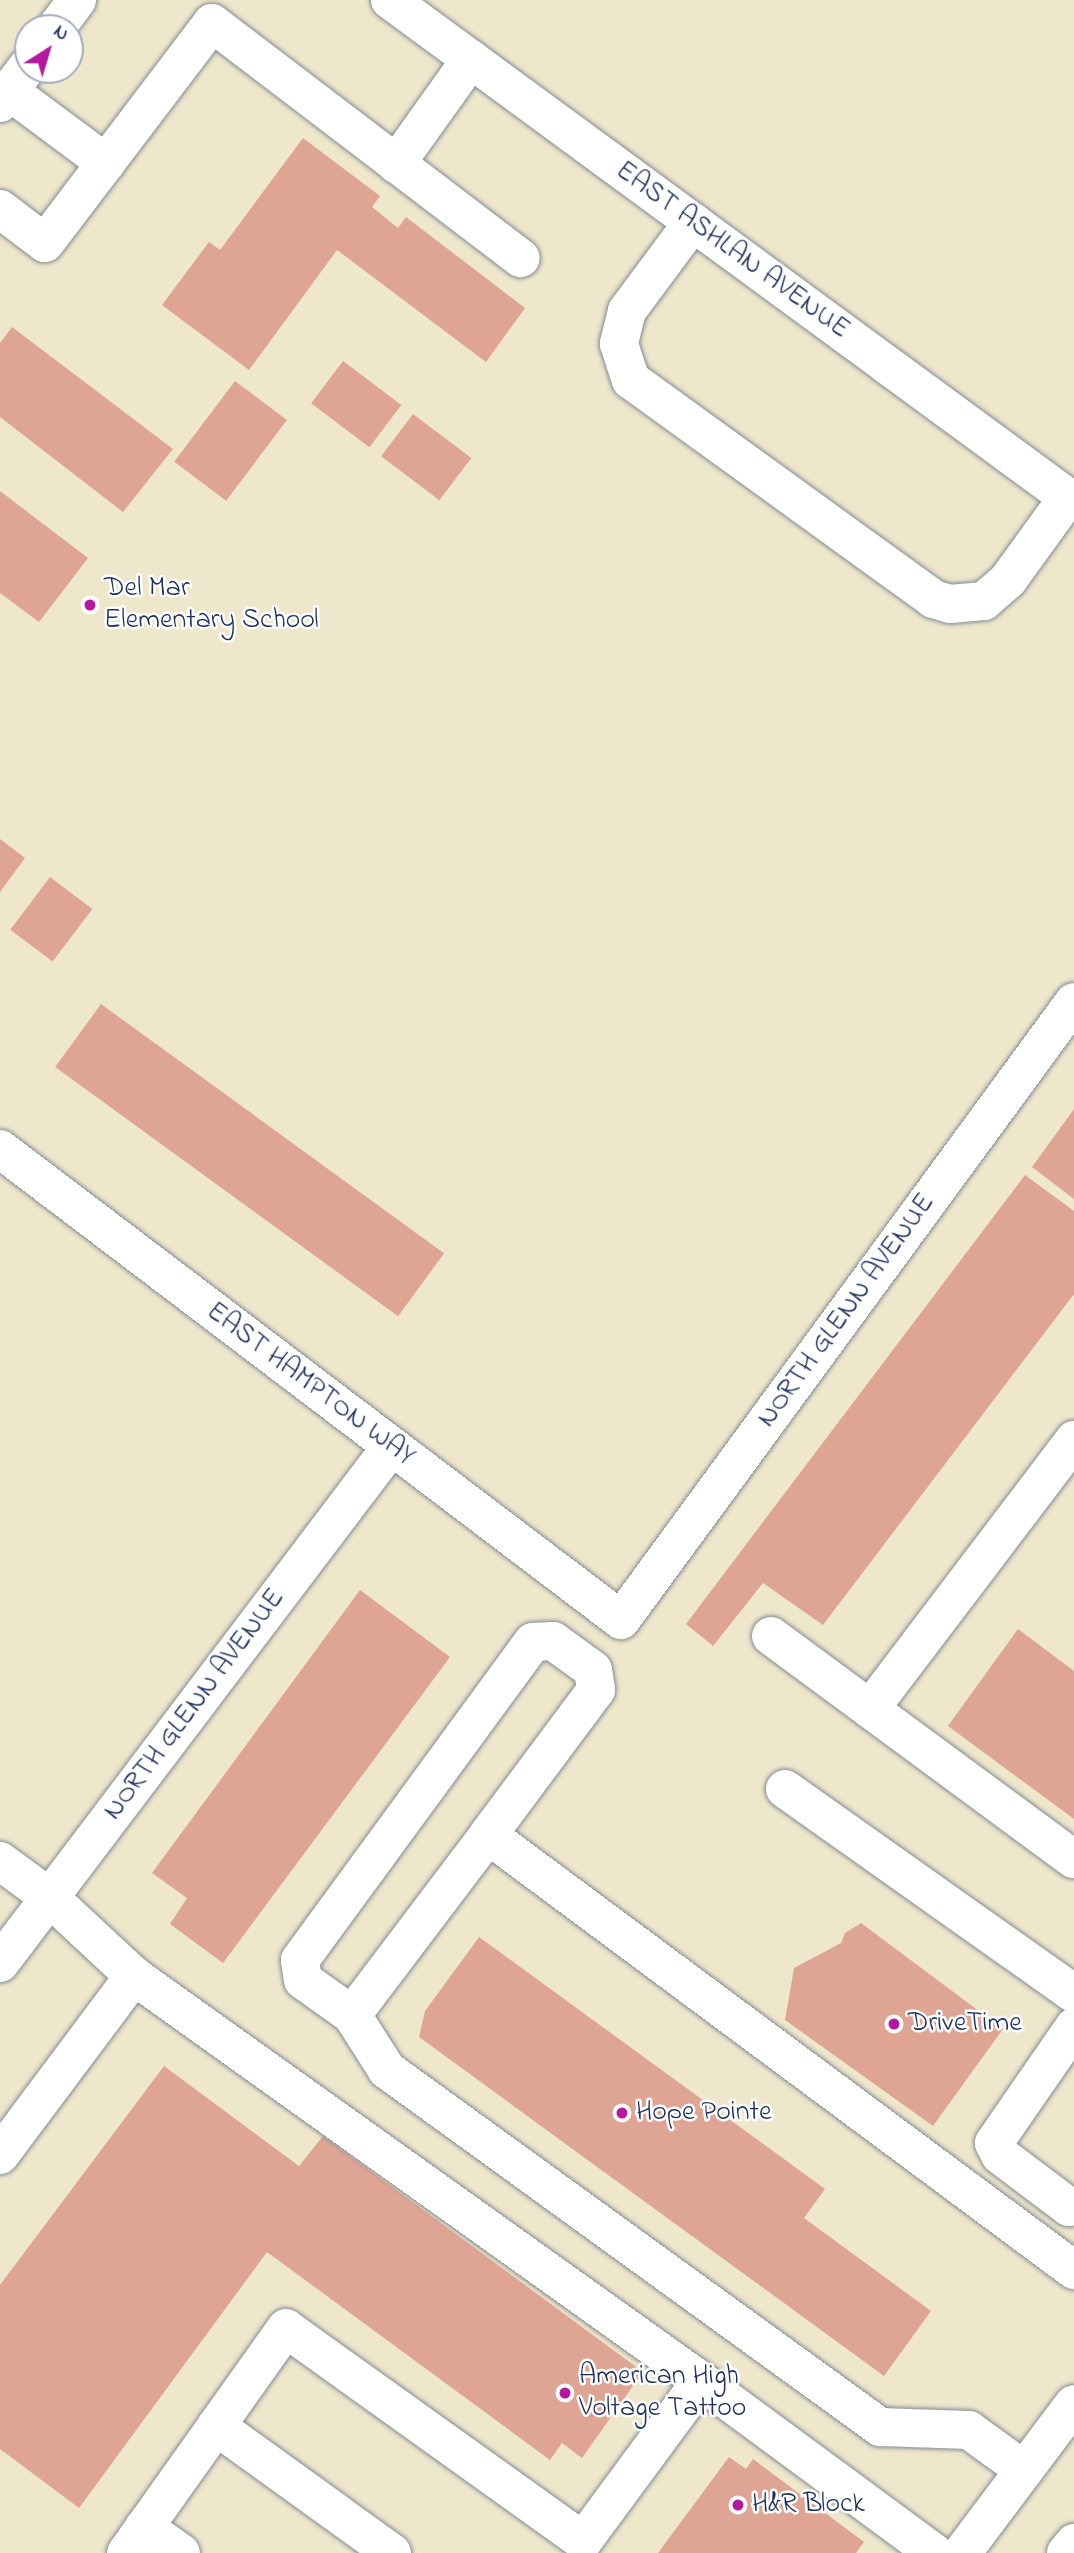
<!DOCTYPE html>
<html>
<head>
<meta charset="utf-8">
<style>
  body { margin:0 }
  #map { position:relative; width:1074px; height:2553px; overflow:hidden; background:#eee7cb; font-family:"Indie Flower",sans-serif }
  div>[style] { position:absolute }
  .building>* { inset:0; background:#dfa594; transform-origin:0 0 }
  .roads { filter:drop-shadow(0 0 2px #848b94) drop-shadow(0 0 2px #848b94) }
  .minor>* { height:38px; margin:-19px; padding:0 19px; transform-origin:19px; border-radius:19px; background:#fff }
  .major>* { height:38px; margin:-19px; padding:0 19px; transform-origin:19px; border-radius:19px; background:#fff }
  .dots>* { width:19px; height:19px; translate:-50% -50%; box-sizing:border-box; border:4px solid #fff; border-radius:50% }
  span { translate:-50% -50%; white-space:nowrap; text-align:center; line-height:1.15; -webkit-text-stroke:5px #fff; paint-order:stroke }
  .street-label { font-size:28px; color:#1b2f5e }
  .poi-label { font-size:28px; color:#1b2f5e }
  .left { translate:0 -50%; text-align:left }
  .north { position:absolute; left:14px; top:14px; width:70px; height:70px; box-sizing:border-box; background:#fff; border:2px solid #a4acbf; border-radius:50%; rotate:37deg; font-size:19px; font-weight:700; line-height:28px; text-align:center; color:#1b2f5e }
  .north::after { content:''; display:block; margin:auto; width:24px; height:32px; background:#b5179e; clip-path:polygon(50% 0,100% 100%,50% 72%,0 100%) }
</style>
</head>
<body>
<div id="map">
  <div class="building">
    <div style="clip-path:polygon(303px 138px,380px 196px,372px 207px,398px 228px,406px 217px,525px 308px,486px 362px,337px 250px,249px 370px,162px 305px,209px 242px,220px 250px)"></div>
    <div style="clip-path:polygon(12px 327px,173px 449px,123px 512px,0 417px,0 343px)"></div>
    <div style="left:343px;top:361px;width:73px;height:53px;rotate:37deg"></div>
    <div style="left:235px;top:381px;width:65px;height:101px;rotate:37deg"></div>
    <div style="left:413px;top:414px;width:73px;height:53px;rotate:37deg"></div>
    <div style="clip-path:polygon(0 491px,88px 558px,39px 622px,0 593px)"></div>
    <div style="clip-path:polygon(0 839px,25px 858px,0 892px)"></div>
    <div style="left:50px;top:877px;width:53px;height:66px;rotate:37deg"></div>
    <div style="left:101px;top:1004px;width:424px;height:78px;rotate:36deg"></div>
    <div style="clip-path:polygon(1074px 1109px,1074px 1199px,1032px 1167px)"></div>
    <div style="clip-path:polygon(1025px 1175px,1074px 1211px,1074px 1294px,823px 1625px,763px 1583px,713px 1646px,686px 1624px)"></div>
    <div style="clip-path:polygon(360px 1590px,450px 1657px,223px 1963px,170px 1924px,187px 1898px,152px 1873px)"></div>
    <div style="clip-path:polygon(1018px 1629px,1074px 1671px,1074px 1819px,948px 1726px)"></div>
    <div style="clip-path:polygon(861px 1923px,1003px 2029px,933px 2126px,785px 2020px,794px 1968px,841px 1943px,845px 1933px)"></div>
    <div style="clip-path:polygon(479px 1937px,825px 2189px,804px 2218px,931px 2311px,884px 2376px,419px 2037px,425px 2011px)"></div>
    <div style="clip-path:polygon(164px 2066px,299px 2166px,323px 2136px,643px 2372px,582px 2458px,562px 2443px,550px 2460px,267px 2252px,79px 2508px,0 2449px,0 2285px)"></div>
    <div style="clip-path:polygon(729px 2457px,746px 2469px,753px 2459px,864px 2542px,856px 2553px,658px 2553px)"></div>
  </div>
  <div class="roads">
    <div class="minor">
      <div style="left:56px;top:28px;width:35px;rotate:-53deg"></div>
      <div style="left:9px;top:91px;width:121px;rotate:36.6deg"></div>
      <div style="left:0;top:103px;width:46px;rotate:-52.9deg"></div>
      <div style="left:396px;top:164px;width:129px;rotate:-54.5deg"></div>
      <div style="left:0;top:209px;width:56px;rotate:37.1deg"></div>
      <div style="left:45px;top:243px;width:276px;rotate:-52.8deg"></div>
      <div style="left:212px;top:23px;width:388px;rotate:37.3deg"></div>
      <div style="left:693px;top:222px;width:111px;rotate:126.6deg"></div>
      <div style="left:627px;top:311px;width:34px;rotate:104deg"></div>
      <div style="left:619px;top:344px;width:38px;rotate:72deg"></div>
      <div style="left:631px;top:380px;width:373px;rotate:35.9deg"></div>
      <div style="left:933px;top:599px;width:18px;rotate:16deg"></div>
      <div style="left:950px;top:604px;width:34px;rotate:-5deg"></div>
      <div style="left:984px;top:601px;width:32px;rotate:-41deg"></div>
      <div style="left:1008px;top:580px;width:102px;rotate:-54.1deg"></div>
      <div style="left:0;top:1149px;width:779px;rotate:37.18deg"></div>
      <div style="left:621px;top:1620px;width:766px;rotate:-53.76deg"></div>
      <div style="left:771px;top:1636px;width:376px;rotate:36.4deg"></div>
      <div style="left:870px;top:1709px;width:338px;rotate:-52.8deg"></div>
      <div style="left:785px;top:1789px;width:354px;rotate:35.3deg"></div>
      <div style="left:0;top:1861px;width:61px;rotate:36.3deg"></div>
      <div style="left:49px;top:1897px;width:116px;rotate:42.9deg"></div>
      <div style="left:0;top:1963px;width:647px;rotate:-52.85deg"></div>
      <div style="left:352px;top:2015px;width:226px;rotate:-52.9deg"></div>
      <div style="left:1074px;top:2027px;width:141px;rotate:124.6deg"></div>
      <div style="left:994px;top:2143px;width:13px;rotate:63deg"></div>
      <div style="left:1000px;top:2155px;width:86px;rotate:37deg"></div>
      <div style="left:1069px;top:2207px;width:5px;rotate:-11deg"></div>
      <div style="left:0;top:2155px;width:224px;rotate:-53.2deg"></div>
      <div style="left:134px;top:1976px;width:697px;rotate:35.54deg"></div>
      <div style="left:701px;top:2381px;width:199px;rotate:126.4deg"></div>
      <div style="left:583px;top:2541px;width:365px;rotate:-144.4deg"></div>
      <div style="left:286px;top:2328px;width:276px;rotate:125.4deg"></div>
      <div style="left:701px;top:2381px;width:290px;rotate:36.4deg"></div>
      <div style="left:216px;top:2426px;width:217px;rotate:35.8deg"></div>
      <div style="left:1024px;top:2470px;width:68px;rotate:-144deg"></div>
      <div style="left:969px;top:2430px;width:89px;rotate:-178.1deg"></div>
      <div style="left:880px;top:2427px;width:609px;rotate:-144.09deg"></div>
      <div style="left:387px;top:2070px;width:65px;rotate:-122.5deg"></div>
      <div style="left:352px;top:2015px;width:60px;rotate:-144.5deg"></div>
      <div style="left:303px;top:1980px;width:20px;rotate:-99deg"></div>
      <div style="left:300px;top:1960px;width:394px;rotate:-53.8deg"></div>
      <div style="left:533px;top:1642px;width:20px;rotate:-3deg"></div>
      <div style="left:553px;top:1641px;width:49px;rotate:35.9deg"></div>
      <div style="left:593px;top:1670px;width:20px;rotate:81deg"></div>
      <div style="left:596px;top:1690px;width:181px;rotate:126.7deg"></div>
      <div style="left:488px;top:1835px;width:730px;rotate:36.59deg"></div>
      <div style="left:144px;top:2527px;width:45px;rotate:35.1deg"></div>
    </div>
    <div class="major">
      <div style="left:390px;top:0;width:848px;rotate:36.28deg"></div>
      <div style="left:962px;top:2553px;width:186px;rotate:-53.1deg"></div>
      <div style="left:1066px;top:2553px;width:13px;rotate:-51deg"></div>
    </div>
  </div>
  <div class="dots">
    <div style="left:90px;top:605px;background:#b5179e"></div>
    <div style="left:894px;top:2024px;background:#b5179e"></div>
    <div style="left:622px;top:2113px;background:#b5179e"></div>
    <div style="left:565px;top:2393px;background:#b5179e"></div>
    <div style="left:738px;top:2505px;background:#b5179e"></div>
  </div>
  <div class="street-label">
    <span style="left:732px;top:251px;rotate:36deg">EAST ASHLAN AVENUE</span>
    <span style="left:847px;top:1311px;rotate:-54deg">NORTH GLENN AVENUE</span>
    <span style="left:310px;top:1385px;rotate:37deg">EAST HAMPTON WAY</span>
    <span style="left:195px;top:1705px;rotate:-53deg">NORTH GLENN AVENUE</span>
  </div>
  <div class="poi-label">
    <span class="left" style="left:104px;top:605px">Del Mar<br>Elementary School</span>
    <span class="left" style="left:908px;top:2024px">DriveTime</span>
    <span class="left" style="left:636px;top:2113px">Hope Pointe</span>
    <span class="left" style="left:579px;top:2393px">American High<br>Voltage Tattoo</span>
    <span class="left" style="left:752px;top:2505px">H&amp;R Block</span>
  </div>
  <div class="north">N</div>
</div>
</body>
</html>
